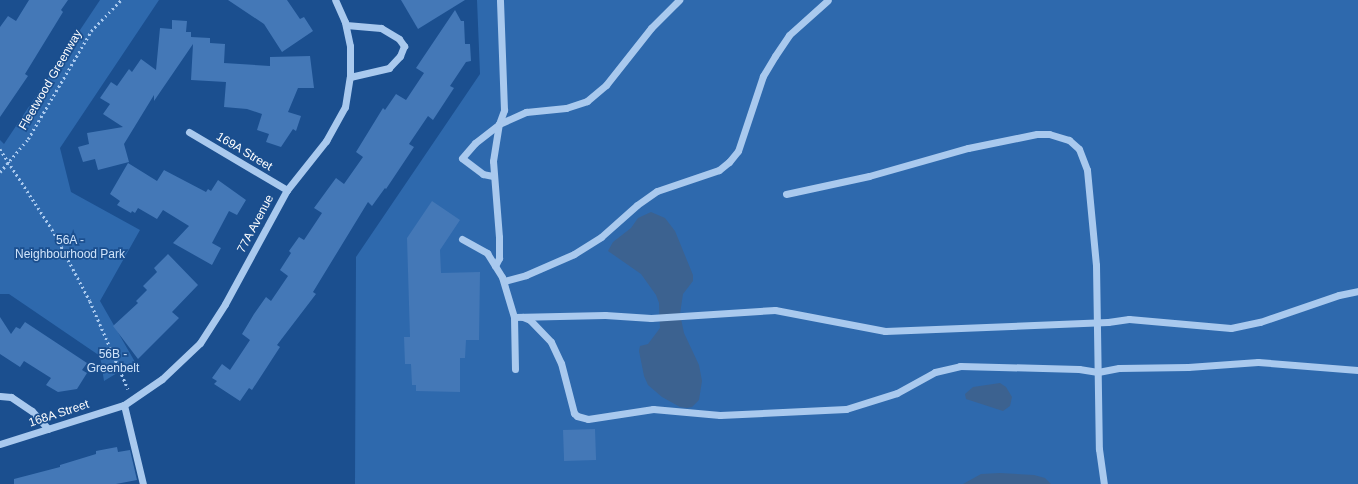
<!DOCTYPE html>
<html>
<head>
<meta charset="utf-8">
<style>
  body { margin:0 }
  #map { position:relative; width:1358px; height:484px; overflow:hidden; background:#1b4f8f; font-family:Arial,sans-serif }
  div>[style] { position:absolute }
  .green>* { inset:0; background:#2e69ad }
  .water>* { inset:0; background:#3c6290 }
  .building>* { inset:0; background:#4478b7; transform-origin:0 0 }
  .path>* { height:2.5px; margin-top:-1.25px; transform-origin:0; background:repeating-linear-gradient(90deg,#a9c9ee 0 2px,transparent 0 5px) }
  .minor>* { height:7px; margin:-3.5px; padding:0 3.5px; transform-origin:3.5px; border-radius:3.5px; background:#a9c9ee }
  span { translate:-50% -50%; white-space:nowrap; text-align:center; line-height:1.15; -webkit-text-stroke:3.5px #1b4f8f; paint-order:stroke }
  .street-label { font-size:12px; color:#fff }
  .park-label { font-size:12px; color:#cfe3fa }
</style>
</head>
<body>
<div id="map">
  <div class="green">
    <div style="clip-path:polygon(100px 0,159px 0,60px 148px,71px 192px,140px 230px,100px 301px,135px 362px,104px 381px,100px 356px,9px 294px,0 294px,0 140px,4px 144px)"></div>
    <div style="clip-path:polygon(477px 0,1358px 0,1358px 484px,355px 484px,356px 257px,480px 74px)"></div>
  </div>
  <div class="water">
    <div style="clip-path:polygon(651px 212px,665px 218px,675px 231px,693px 275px,693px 281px,683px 294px,680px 314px,684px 333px,699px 365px,702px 381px,699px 400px,692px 407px,687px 408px,680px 407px,662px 397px,648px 385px,644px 376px,639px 351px,640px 346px,648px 344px,660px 328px,659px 303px,656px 295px,641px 274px,608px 251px,613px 242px,631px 228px,638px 218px)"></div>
    <div style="clip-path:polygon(1000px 383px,1006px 387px,1012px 397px,1010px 406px,1003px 411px,966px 399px,965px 394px,973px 387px)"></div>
    <div style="clip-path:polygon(1000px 473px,1034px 475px,1045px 478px,1051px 484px,963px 484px,981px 474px)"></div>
  </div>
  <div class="building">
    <div style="clip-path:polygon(29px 0,68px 0,61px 10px,63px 12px,25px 74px,28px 76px,0 117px,0 27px,8px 16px,16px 21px)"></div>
    <div style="clip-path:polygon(228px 0,287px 0,300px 19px,304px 17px,313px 31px,282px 52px,264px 24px)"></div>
    <div style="clip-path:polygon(401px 0,465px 0,418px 29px)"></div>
    <div style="clip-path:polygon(455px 10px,461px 21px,464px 21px,465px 44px,470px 44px,471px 61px,466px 62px,450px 86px,454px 88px,433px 120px,428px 116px,409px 144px,414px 147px,386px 189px,385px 188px,372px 206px,368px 202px,313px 292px,316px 294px,277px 345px,280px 347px,252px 390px,249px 388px,240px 401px,214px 384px,217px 381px,212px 378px,222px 364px,230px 370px,250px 340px,242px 334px,254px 314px,266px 297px,271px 301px,288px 276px,280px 270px,291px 253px,289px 251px,299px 237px,304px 240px,322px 213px,314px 208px,336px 178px,344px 184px,363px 157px,356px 152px,383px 108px,385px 110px,396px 94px,406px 100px,424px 73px,416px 68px)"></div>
    <div style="clip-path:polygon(172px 20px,187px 21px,186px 32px,191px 32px,191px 37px,210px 38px,210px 43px,225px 44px,224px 63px,270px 66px,270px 57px,310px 56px,314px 88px,298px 88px,288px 112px,301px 116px,296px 131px,293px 129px,281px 147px,266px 142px,269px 134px,257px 130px,262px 114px,247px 109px,224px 107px,226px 82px,191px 80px,193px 44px,154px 101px,154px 95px,124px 144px,129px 162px,98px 170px,95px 159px,83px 162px,78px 147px,89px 144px,87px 133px,123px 127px,103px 114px,110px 104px,100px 98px,111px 82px,117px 86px,129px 69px,132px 72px,141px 59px,156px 70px,160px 28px,172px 29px)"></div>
    <div style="clip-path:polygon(128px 163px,157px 181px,164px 170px,206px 192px,208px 189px,211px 191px,218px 180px,246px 200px,237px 215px,229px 211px,212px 243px,221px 248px,212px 265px,173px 243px,189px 226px,163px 210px,157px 219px,138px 208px,135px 213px,132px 211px,131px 213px,117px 205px,120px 201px,110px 194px)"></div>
    <div style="clip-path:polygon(432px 201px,460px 220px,440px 250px,441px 273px,480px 272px,479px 340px,466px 340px,465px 358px,460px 358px,460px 392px,416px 391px,416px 385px,412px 385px,411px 364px,405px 364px,404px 337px,410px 337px,407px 238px)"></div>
    <div style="clip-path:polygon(168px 254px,198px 285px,172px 312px,179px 318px,138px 359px,113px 326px,138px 303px,136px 301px,147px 290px,143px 286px,157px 272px,154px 268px)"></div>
    <div style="clip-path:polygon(0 317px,11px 334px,16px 327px,20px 329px,25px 322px,87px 363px,82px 370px,87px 373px,77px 389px,58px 392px,46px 385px,51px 378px,24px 361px,20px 367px,0 354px)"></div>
    <div style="left:595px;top:429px;width:31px;height:32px;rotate:88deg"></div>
    <div style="clip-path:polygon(117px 447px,118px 452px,130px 450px,137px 480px,116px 484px,14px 484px,14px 479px,60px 467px,60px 465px,96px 454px,96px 451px)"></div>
  </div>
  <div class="path">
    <div style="left:0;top:149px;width:95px;rotate:57deg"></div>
    <div style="left:52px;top:229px;width:81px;rotate:62.2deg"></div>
    <div style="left:90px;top:301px;width:96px;rotate:66.6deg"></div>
    <div style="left:0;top:172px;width:43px;rotate:-49.7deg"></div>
    <div style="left:28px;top:139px;width:125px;rotate:-59.7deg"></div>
    <div style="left:91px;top:31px;width:43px;rotate:-45.9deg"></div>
  </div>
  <div class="minor">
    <div style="left:346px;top:25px;width:35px;rotate:5deg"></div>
    <div style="left:381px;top:28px;width:21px;rotate:31deg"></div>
    <div style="left:399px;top:39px;width:9px;rotate:54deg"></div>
    <div style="left:404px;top:46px;width:11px;rotate:112deg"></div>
    <div style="left:400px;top:56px;width:16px;rotate:133deg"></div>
    <div style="left:389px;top:68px;width:40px;rotate:167deg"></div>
    <div style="left:189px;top:132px;width:114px;rotate:30.6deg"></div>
    <div style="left:493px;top:176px;width:10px;rotate:-169deg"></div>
    <div style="left:483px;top:174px;width:26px;rotate:-143deg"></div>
    <div style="left:462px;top:158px;width:20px;rotate:-49deg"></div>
    <div style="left:475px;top:143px;width:31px;rotate:-38deg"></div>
    <div style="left:499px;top:124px;width:15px;rotate:-70deg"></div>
    <div style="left:504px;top:110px;width:110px;rotate:-92.1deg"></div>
    <div style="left:786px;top:194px;width:85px;rotate:-12.2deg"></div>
    <div style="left:869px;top:176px;width:103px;rotate:-15.8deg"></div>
    <div style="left:968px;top:148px;width:70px;rotate:-11.5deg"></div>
    <div style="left:1037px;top:134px;width:12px"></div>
    <div style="left:1049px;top:134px;width:21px;rotate:17deg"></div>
    <div style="left:1069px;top:140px;width:13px;rotate:42deg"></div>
    <div style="left:1079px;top:149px;width:22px;rotate:69deg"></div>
    <div style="left:1087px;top:170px;width:95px;rotate:84.6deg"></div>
    <div style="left:1096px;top:265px;width:184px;rotate:89.1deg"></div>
    <div style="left:1099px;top:449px;width:35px;rotate:82deg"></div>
    <div style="left:462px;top:239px;width:29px;rotate:29deg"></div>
    <div style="left:487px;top:253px;width:28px;rotate:58deg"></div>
    <div style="left:502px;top:277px;width:42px;rotate:73.3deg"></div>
    <div style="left:514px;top:317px;width:52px;rotate:88.9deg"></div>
    <div style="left:495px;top:266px;width:9px;rotate:-63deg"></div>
    <div style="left:499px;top:258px;width:21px;rotate:-90deg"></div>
    <div style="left:499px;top:237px;width:76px;rotate:-94.5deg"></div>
    <div style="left:493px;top:161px;width:37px;rotate:-81deg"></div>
    <div style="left:499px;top:124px;width:30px;rotate:-24deg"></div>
    <div style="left:526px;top:112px;width:40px;rotate:-5.7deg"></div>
    <div style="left:566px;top:108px;width:22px;rotate:-18deg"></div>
    <div style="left:587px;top:101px;width:25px;rotate:-40deg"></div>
    <div style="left:606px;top:85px;width:73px;rotate:-51.7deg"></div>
    <div style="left:651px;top:28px;width:40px;rotate:-45deg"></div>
    <div style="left:504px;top:281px;width:23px;rotate:-15deg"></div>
    <div style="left:526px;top:275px;width:52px;rotate:-23.6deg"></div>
    <div style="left:574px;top:254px;width:32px;rotate:-32deg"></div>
    <div style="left:601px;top:237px;width:48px;rotate:-41.6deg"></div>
    <div style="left:637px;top:205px;width:24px;rotate:-35deg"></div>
    <div style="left:657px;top:191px;width:65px;rotate:-18.7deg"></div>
    <div style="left:719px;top:170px;width:13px;rotate:-39deg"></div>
    <div style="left:729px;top:162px;width:14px;rotate:-51deg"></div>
    <div style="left:738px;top:151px;width:79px;rotate:-71.6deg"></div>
    <div style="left:763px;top:76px;width:23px;rotate:-59deg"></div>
    <div style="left:775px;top:56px;width:25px;rotate:-56deg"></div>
    <div style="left:789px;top:35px;width:52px;rotate:-41.9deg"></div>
    <div style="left:514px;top:317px;width:91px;rotate:-1.3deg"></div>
    <div style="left:605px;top:315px;width:46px;rotate:3.7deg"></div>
    <div style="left:651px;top:318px;width:124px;rotate:-3.7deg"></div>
    <div style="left:775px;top:310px;width:112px;rotate:10.8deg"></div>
    <div style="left:885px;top:331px;width:223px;rotate:-2.3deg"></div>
    <div style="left:1108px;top:322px;width:21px;rotate:-8deg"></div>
    <div style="left:1129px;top:319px;width:102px;rotate:5deg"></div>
    <div style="left:1231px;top:328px;width:30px;rotate:-12deg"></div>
    <div style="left:1260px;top:322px;width:83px;rotate:-18.9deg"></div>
    <div style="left:1339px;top:295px;width:19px;rotate:-12deg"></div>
    <div style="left:523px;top:317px;width:8px;rotate:23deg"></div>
    <div style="left:530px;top:320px;width:30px;rotate:46deg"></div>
    <div style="left:551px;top:342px;width:23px;rotate:65deg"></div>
    <div style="left:561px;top:363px;width:52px;rotate:75.4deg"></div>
    <div style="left:574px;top:413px;width:4px;rotate:45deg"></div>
    <div style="left:577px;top:416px;width:11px;rotate:15deg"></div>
    <div style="left:588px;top:419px;width:66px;rotate:-8.7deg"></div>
    <div style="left:653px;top:409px;width:67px;rotate:5.1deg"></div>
    <div style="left:720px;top:415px;width:126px;rotate:-2.7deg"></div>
    <div style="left:846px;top:409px;width:53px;rotate:-17.4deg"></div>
    <div style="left:897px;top:393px;width:43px;rotate:-28.9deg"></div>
    <div style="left:935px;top:372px;width:26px;rotate:-13deg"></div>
    <div style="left:960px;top:366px;width:119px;rotate:1.4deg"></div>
    <div style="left:1079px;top:369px;width:19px;rotate:9deg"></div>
    <div style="left:1098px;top:372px;width:21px;rotate:-11deg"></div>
    <div style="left:1119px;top:368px;width:69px;rotate:-0.8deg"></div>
    <div style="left:1188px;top:367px;width:70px;rotate:-4.1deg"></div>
    <div style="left:1258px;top:362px;width:100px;rotate:4.6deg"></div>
    <div style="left:0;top:396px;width:11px;rotate:5deg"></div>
    <div style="left:11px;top:397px;width:25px;rotate:34deg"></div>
    <div style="left:32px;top:411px;width:24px;rotate:48deg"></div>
    <div style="left:124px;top:405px;width:81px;rotate:76.5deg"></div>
    <div style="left:0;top:444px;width:130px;rotate:-17.5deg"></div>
    <div style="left:124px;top:405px;width:46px;rotate:-34.4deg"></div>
    <div style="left:162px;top:379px;width:52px;rotate:-43.5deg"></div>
    <div style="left:200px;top:343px;width:46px;rotate:-57.3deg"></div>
    <div style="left:225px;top:304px;width:130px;rotate:-61.5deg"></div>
    <div style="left:287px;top:190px;width:63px;rotate:-51.5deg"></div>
    <div style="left:326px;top:141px;width:39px;rotate:-61deg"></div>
    <div style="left:345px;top:107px;width:30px;rotate:-81deg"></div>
    <div style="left:350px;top:77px;width:31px;rotate:-90deg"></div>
    <div style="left:350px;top:46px;width:25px;rotate:-102deg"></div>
    <div style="left:345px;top:22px;width:24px;rotate:-114deg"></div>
  </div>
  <div class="street-label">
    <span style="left:51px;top:80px;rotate:-60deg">Fleetwood Greenway</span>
    <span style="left:244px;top:152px;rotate:31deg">169A Street</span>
    <span style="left:256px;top:224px;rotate:-62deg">77A Avenue</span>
    <span style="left:59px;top:414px;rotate:-18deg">168A Street</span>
  </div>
  <div class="park-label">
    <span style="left:70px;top:248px">56A -<br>Neighbourhood Park</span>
    <span style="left:113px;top:362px">56B -<br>Greenbelt</span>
  </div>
</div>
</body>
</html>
